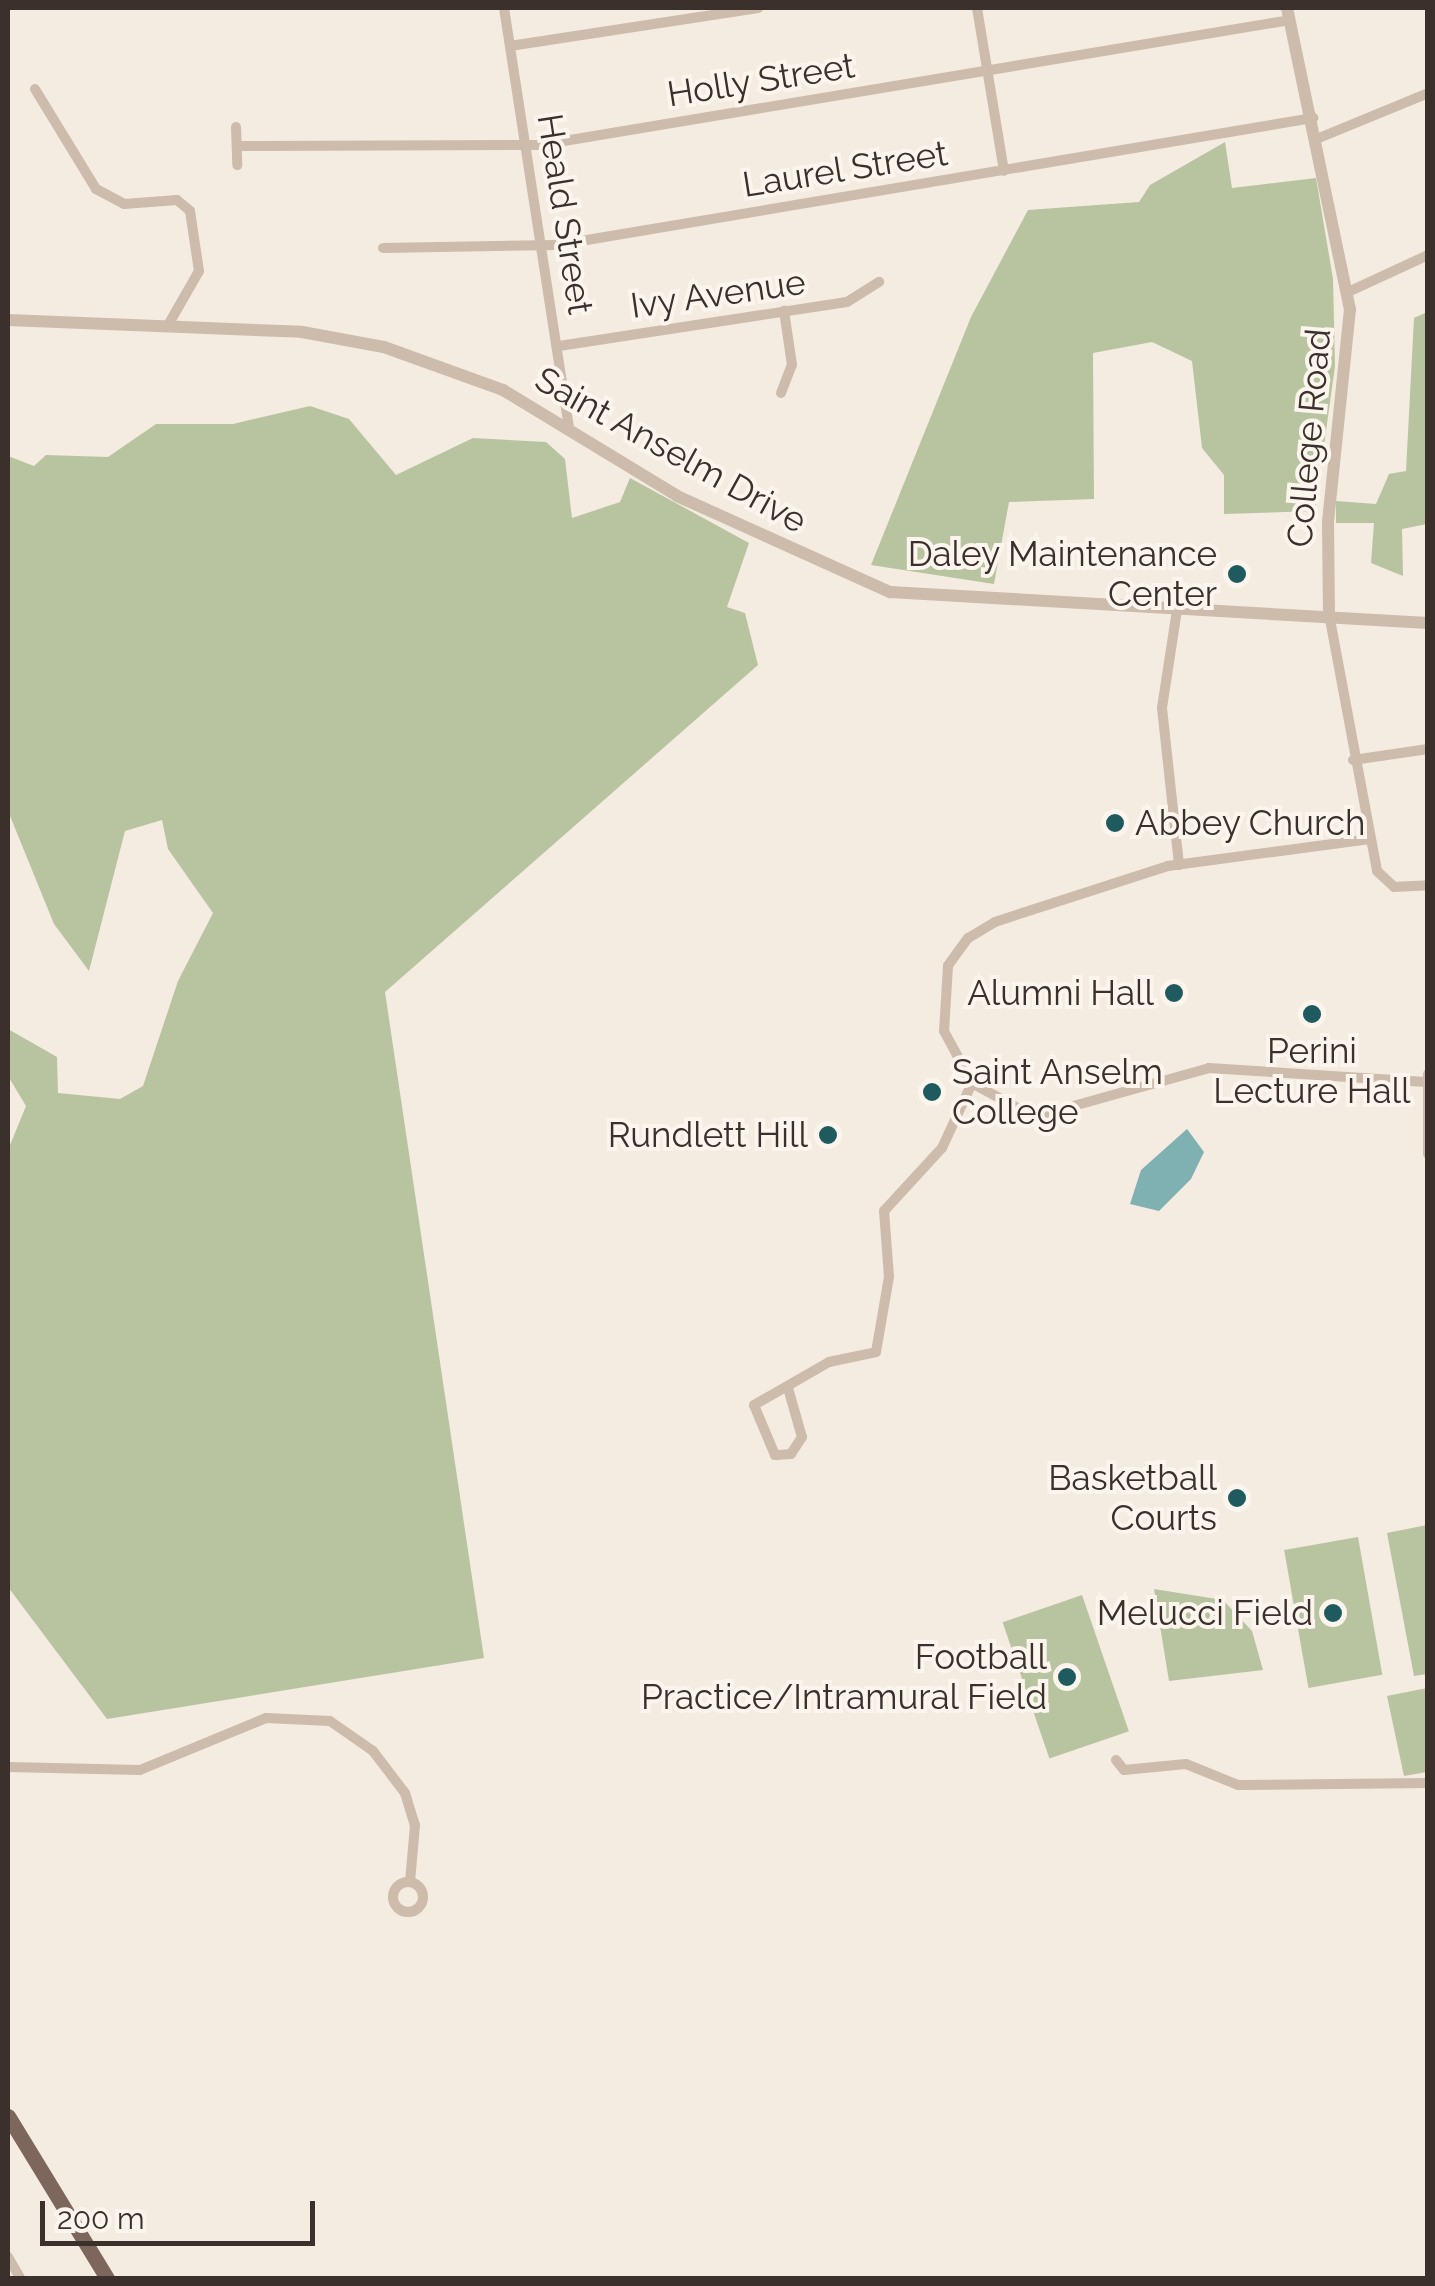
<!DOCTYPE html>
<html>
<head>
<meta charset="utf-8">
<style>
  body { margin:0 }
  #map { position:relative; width:1435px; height:2286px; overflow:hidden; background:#f4ebe1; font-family:Raleway,sans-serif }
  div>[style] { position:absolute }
  .green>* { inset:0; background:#b8c4a0; transform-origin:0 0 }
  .water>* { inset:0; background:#7fb0b2 }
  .minor>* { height:10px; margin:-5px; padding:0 5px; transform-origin:5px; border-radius:5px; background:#cdbbac }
  .minor>.ring { margin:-5px; padding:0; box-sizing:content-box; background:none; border:10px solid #cdbbac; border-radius:50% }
  .tertiary>* { height:12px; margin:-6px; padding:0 6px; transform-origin:6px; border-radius:6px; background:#cdbbac }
  .primary>* { height:15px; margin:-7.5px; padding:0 7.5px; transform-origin:7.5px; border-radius:7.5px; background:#7d675c }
  .dots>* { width:28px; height:28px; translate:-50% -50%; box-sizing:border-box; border:5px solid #fbf5ee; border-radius:50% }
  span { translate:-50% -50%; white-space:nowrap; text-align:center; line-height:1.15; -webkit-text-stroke:8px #fbf5ee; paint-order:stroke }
  .street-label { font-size:35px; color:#3b302b }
  .poi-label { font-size:35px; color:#3b302b }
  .right { translate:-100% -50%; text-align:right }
  .left { translate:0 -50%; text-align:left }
  .frame { position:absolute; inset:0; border:10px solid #3b302b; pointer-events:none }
  .scale { position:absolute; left:40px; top:2201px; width:275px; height:45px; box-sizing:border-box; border:5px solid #3b302b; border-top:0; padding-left:12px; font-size:30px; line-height:35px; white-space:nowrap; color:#3b302b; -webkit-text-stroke:8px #fbf5ee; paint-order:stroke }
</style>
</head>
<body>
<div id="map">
  <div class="green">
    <div style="clip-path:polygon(1225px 142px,1232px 188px,1316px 178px,1333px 279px,1335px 366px,1315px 511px,1224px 514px,1224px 475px,1202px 448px,1192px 361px,1152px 342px,1093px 353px,1094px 499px,1009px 502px,994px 584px,871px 565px,971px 317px,1028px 210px,1139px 202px,1150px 185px)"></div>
    <div style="clip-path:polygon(1427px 312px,1427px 524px,1402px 529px,1403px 576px,1371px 563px,1374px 523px,1336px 523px,1336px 501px,1376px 504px,1389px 474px,1406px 471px,1414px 318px)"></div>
    <div style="clip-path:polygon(310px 406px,349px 419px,396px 475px,473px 438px,546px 442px,565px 459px,572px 518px,620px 502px,630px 478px,749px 543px,727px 607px,745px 613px,758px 665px,385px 992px,484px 1658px,107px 1719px,8px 1587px,8px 1150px,26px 1106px,8px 1076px,8px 1029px,57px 1057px,58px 1093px,120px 1099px,143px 1086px,178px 981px,213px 913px,168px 849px,162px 820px,125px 831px,89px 971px,54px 924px,8px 811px,8px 456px,34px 466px,46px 455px,108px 457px,156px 424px,233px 424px)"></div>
    <div style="clip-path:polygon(1427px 1525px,1427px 1674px,1414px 1676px,1387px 1533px)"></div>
    <div style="left:1358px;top:1537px;width:140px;height:75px;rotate:80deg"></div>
    <div style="clip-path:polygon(1154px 1589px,1223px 1600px,1252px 1631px,1263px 1670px,1169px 1681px)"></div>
    <div style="left:1082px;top:1595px;width:144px;height:84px;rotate:71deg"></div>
    <div style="clip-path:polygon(1427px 1688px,1427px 1772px,1404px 1776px,1387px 1696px)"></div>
  </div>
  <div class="water">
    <div style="clip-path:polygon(1187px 1129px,1204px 1152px,1191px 1179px,1159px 1211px,1130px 1204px,1141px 1170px)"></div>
  </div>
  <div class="minor">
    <div style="left:504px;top:8px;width:426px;rotate:81.2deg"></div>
    <div style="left:977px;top:8px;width:165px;rotate:80.6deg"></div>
    <div style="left:510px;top:46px;width:251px;rotate:-8.7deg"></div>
    <div style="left:35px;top:89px;width:117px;rotate:58.6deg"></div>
    <div style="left:96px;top:189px;width:32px;rotate:28deg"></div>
    <div style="left:124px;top:204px;width:53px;rotate:-4.3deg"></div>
    <div style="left:177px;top:200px;width:17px;rotate:40deg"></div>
    <div style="left:190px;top:211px;width:61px;rotate:81.5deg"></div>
    <div style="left:199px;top:271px;width:64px;rotate:119.7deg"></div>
    <div style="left:236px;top:127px;width:38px;rotate:88deg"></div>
    <div style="left:1319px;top:138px;width:118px;rotate:-22.4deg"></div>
    <div style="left:237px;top:146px;width:303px;rotate:-0.2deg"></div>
    <div style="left:540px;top:145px;width:760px;rotate:-9.46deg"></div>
    <div style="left:383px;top:248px;width:174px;rotate:-1deg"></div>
    <div style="left:557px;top:245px;width:767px;rotate:-9.54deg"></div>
    <div style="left:1348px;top:292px;width:88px;rotate:-24.8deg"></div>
    <div style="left:559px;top:346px;width:291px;rotate:-8.7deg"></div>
    <div style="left:847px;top:302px;width:38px;rotate:-32deg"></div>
    <div style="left:781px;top:393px;width:30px;rotate:-69deg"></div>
    <div style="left:792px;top:365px;width:55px;rotate:-98.4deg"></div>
    <div style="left:1177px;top:610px;width:99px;rotate:98.7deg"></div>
    <div style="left:1162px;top:708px;width:158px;rotate:83.8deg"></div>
    <div style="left:1329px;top:614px;width:261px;rotate:79.4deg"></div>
    <div style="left:1377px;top:871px;width:23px;rotate:43deg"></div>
    <div style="left:1394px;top:887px;width:34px;rotate:-3deg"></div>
    <div style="left:1353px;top:760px;width:76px;rotate:-8.3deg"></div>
    <div style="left:1370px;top:839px;width:204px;rotate:172.4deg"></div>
    <div style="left:1168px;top:866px;width:182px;rotate:162.1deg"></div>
    <div style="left:995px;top:922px;width:31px;rotate:149deg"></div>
    <div style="left:968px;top:938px;width:34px;rotate:126deg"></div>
    <div style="left:948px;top:966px;width:65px;rotate:93.5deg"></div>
    <div style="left:944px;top:1031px;width:59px;rotate:61.7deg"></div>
    <div style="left:972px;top:1083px;width:71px;rotate:28.7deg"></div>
    <div style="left:1034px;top:1117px;width:182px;rotate:-15.6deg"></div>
    <div style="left:1209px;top:1068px;width:217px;rotate:3.7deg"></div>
    <div style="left:1428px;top:1074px;width:80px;rotate:90deg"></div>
    <div style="left:788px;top:1388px;width:51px;rotate:74.1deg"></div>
    <div style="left:802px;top:1437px;width:20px;rotate:123deg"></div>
    <div style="left:791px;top:1454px;width:16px;rotate:176deg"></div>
    <div style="left:775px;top:1455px;width:54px;rotate:-112.8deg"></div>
    <div style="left:754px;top:1405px;width:86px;rotate:-29.8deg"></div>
    <div style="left:829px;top:1362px;width:48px;rotate:-12deg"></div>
    <div style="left:876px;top:1352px;width:76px;rotate:-80.2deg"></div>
    <div style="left:889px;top:1277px;width:66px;rotate:-94.3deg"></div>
    <div style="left:884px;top:1211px;width:86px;rotate:-47.4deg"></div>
    <div style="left:942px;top:1148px;width:72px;rotate:-65.2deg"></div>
    <div style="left:1116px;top:1760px;width:13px;rotate:51deg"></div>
    <div style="left:1124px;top:1770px;width:62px;rotate:-5.5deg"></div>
    <div style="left:1186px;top:1764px;width:56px;rotate:22deg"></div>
    <div style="left:1238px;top:1785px;width:190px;rotate:-0.6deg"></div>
    <div style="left:8px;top:1767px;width:132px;rotate:1.3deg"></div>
    <div style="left:140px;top:1770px;width:136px;rotate:-22.4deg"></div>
    <div style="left:266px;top:1718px;width:64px;rotate:2.7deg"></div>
    <div style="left:330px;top:1721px;width:52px;rotate:34.9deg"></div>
    <div style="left:373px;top:1751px;width:53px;rotate:52.7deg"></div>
    <div style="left:405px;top:1793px;width:34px;rotate:73deg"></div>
    <div style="left:415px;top:1825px;width:57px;rotate:95deg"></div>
    <div class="ring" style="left:393px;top:1882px;width:20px;height:20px"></div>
    <div style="left:8px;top:2257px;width:24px;rotate:60deg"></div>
  </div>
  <div class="tertiary">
    <div style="left:1287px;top:8px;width:308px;rotate:78.2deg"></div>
    <div style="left:1350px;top:309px;width:214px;rotate:95.9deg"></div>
    <div style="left:1328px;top:522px;width:92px;rotate:89.4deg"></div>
    <div style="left:8px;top:320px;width:294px;rotate:2.3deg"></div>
    <div style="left:302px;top:332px;width:83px;rotate:10.4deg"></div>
    <div style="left:384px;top:347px;width:127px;rotate:19.9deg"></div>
    <div style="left:503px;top:390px;width:204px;rotate:31.3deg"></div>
    <div style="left:677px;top:496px;width:234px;rotate:24.3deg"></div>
    <div style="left:890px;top:592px;width:539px;rotate:3.3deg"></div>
  </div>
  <div class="primary">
    <div style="left:8px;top:2116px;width:190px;rotate:58.6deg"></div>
  </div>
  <div class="dots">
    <div style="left:1237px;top:574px;background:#1f5a5e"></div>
    <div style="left:1115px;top:823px;background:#1f5a5e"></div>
    <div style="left:1174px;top:993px;background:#1f5a5e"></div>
    <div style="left:1312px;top:1014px;background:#1f5a5e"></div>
    <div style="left:932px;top:1092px;background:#1f5a5e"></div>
    <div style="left:828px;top:1135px;background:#1f5a5e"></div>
    <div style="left:1237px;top:1498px;background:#1f5a5e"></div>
    <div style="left:1333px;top:1613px;background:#1f5a5e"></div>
    <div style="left:1067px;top:1677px;background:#1f5a5e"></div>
  </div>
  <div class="street-label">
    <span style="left:761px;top:80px;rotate:-9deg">Holly Street</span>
    <span style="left:845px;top:169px;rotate:-9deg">Laurel Street</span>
    <span style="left:565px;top:214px;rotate:81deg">Heald Street</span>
    <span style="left:718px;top:294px;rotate:-8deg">Ivy Avenue</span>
    <span style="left:1309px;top:438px;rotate:-85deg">College Road</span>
    <span style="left:671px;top:450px;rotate:29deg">Saint Anselm Drive</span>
  </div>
  <div class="poi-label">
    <span class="right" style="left:1217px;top:574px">Daley Maintenance<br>Center</span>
    <span class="left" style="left:1135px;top:823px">Abbey Church</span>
    <span class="right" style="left:1154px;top:993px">Alumni Hall</span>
    <span style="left:1312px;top:1071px">Perini<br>Lecture Hall</span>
    <span class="left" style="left:952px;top:1092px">Saint Anselm<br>College</span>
    <span class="right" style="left:808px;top:1135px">Rundlett Hill</span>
    <span class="right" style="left:1217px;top:1498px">Basketball<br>Courts</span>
    <span class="right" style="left:1313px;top:1613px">Melucci Field</span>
    <span class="right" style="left:1047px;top:1677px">Football<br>Practice/Intramural Field</span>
  </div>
  <div class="frame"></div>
  <div class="scale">200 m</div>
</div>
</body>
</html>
